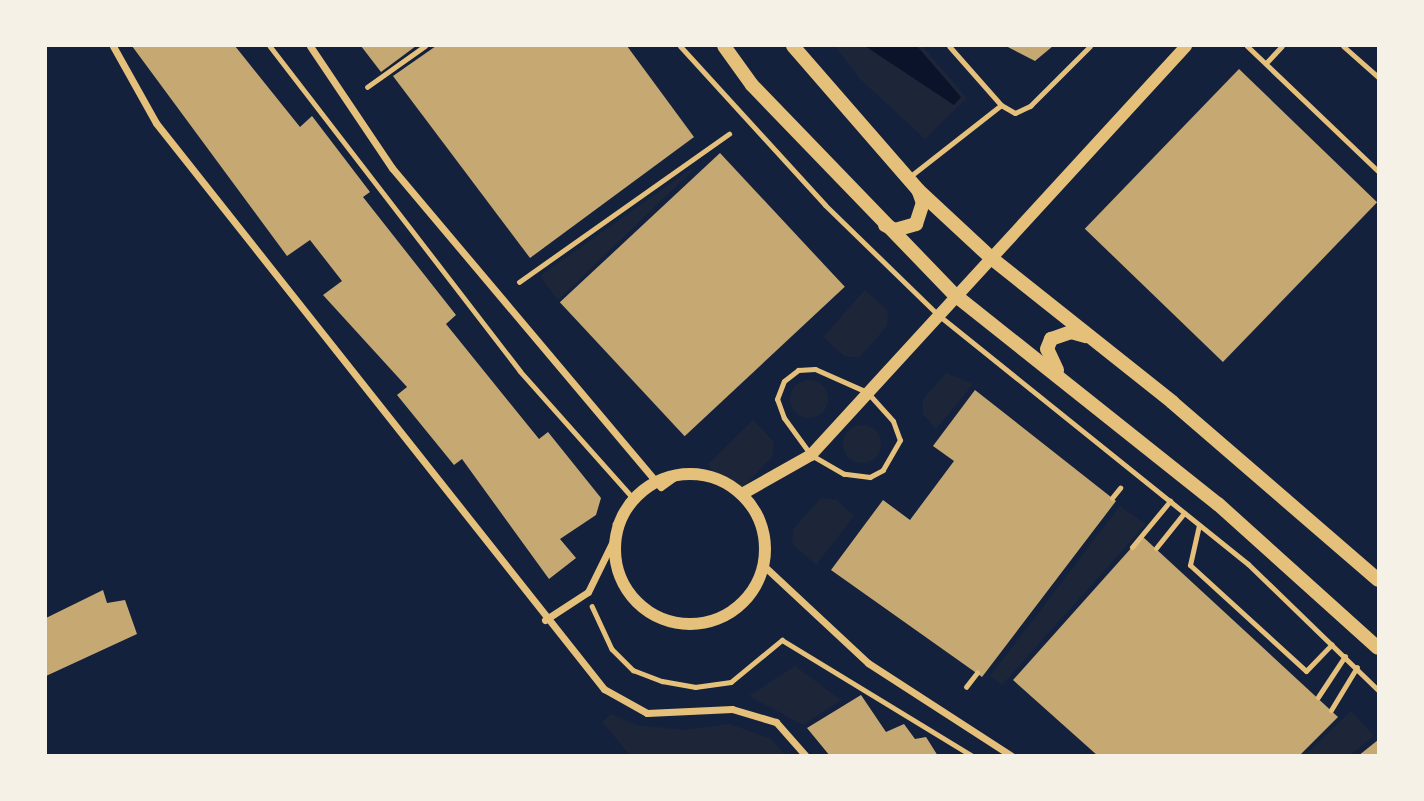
<!DOCTYPE html>
<html>
<head>
<meta charset="utf-8">
<style>
  body { margin:0 }
  #map { position:relative; width:1424px; height:801px; overflow:hidden; background:#14213d; font-family:"Public Sans",sans-serif }
  div>[style] { position:absolute }
  .green>* { inset:0; background:#1d2539 }
  .round { border-radius:50% }
  .water>* { inset:0; background:#0b132b }
  .building>* { inset:0; background:#c6a872; transform-origin:0 0 }
  .path>* { height:4.5px; margin:-2.25px; padding:0 2.25px; transform-origin:2.25px; border-radius:2.25px; background:#e5c07b }
  .service>* { height:5px; margin:-2.5px; padding:0 2.5px; transform-origin:2.5px; border-radius:2.5px; background:#e5c07b }
  .minor>* { height:7px; margin:-3.5px; padding:0 3.5px; transform-origin:3.5px; border-radius:3.5px; background:#e5c07b }
  .tertiary>* { height:12px; margin:-6px; padding:0 6px; transform-origin:6px; border-radius:6px; background:#e5c07b }
  .tertiary>.ring { margin:-6px; padding:0; box-sizing:content-box; background:none; border:12px solid #e5c07b; border-radius:50% }
  .secondary>* { height:14px; margin:-7px; padding:0 7px; transform-origin:7px; border-radius:7px; background:#e5c07b }
  span { translate:-50% -50%; white-space:nowrap; text-align:center; line-height:1.15; -webkit-text-stroke:6px #f6f1e7; paint-order:stroke }
  .frame { position:absolute; inset:0; border:47px solid #f6f1e7; pointer-events:none }
</style>
</head>
<body>
<div id="map">
  <div class="green">
    <div style="clip-path:polygon(835px 46px,922px 46px,967px 98px,925px 139px,861px 80px)"></div>
    <div style="clip-path:polygon(691px 169px,692px 171px,558px 300px,540px 276px)"></div>
    <div style="clip-path:polygon(865px 290px,888px 311px,887px 326px,859px 358px,844px 356px,823px 337px)"></div>
    <div style="clip-path:polygon(946px 373px,973px 384px,936px 429px,923px 414px,923px 399px)"></div>
    <div class="round" style="left:790px;top:380px;width:38px;height:38px"></div>
    <div style="clip-path:polygon(753px 420px,774px 442px,772px 457px,743px 487px,728px 485px,707px 465px)"></div>
    <div class="round" style="left:843px;top:425px;width:38px;height:38px"></div>
    <div style="clip-path:polygon(821px 498px,837px 500px,854px 516px,816px 565px,792px 544px,793px 529px)"></div>
    <div style="clip-path:polygon(1120px 506px,1146px 524px,1002px 685px,990px 676px)"></div>
    <div style="clip-path:polygon(795px 666px,841px 700px,803px 725px,749px 696px)"></div>
    <div style="clip-path:polygon(1351px 711px,1374px 736px,1350px 755px,1305px 755px)"></div>
    <div style="clip-path:polygon(611px 714px,636px 725px,685px 730px,730px 724px,771px 739px,785px 755px,630px 755px,602px 722px)"></div>
  </div>
  <div class="water">
    <div style="clip-path:polygon(865px 46px,917px 46px,961px 97px,954px 105px)"></div>
  </div>
  <div class="building">
    <div style="clip-path:polygon(132px 46px,235px 46px,300px 127px,312px 116px,370px 192px,363px 197px,456px 315px,446px 324px,539px 439px,548px 432px,601px 498px,596px 515px,560px 539px,576px 558px,549px 579px,462px 459px,454px 465px,397px 395px,407px 387px,323px 295px,342px 281px,310px 240px,287px 256px)"></div>
    <div style="clip-path:polygon(361px 46px,416px 46px,381px 72px)"></div>
    <div style="clip-path:polygon(436px 46px,627px 46px,694px 137px,530px 258px,393px 76px)"></div>
    <div style="clip-path:polygon(1006px 46px,1053px 46px,1035px 61px)"></div>
    <div style="left:1239px;top:69px;width:192px;height:222px;rotate:44deg"></div>
    <div style="left:720px;top:153px;width:183px;height:219px;rotate:47deg"></div>
    <div style="clip-path:polygon(975px 390px,1116px 501px,982px 677px,831px 570px,883px 500px,910px 520px,954px 461px,933px 446px)"></div>
    <div style="clip-path:polygon(1142px 536px,1338px 717px,1299px 756px,1098px 756px,1013px 680px)"></div>
    <div style="clip-path:polygon(103px 590px,107px 603px,125px 600px,137px 634px,46px 676px,46px 618px)"></div>
    <div style="clip-path:polygon(861px 695px,886px 732px,904px 724px,915px 739px,926px 737px,938px 756px,830px 756px,807px 728px)"></div>
    <div style="clip-path:polygon(1378px 740px,1378px 756px,1358px 756px)"></div>
  </div>
  <div class="path">
    <div style="left:270px;top:46px;width:410px;rotate:52.4deg"></div>
    <div style="left:520px;top:371px;width:171px;rotate:48.3deg"></div>
    <div style="left:634px;top:499px;width:31px;rotate:127deg"></div>
    <div style="left:367px;top:87px;width:71px;rotate:-35.3deg"></div>
    <div style="left:519px;top:282px;width:257px;rotate:-35.2deg"></div>
    <div style="left:1112px;top:498px;width:13px;rotate:-51deg"></div>
    <div style="left:592px;top:606px;width:47px;rotate:65.1deg"></div>
    <div style="left:612px;top:649px;width:30px;rotate:45deg"></div>
    <div style="left:633px;top:670px;width:31px;rotate:21deg"></div>
    <div style="left:662px;top:681px;width:34px;rotate:10deg"></div>
    <div style="left:695px;top:687px;width:36px;rotate:-8deg"></div>
    <div style="left:731px;top:682px;width:66px;rotate:-39.5deg"></div>
    <div style="left:782px;top:640px;width:223px;rotate:31.3deg"></div>
    <div style="left:966px;top:687px;width:18px;rotate:-52deg"></div>
  </div>
  <div class="service">
    <div style="left:680px;top:46px;width:215px;rotate:47.6deg"></div>
    <div style="left:825px;top:205px;width:156px;rotate:44.2deg"></div>
    <div style="left:937px;top:314px;width:399px;rotate:38.8deg"></div>
    <div style="left:1248px;top:564px;width:181px;rotate:44.1deg"></div>
    <div style="left:949px;top:46px;width:79px;rotate:48.6deg"></div>
    <div style="left:1247px;top:46px;width:181px;rotate:43.7deg"></div>
    <div style="left:1343px;top:46px;width:47px;rotate:41.5deg"></div>
    <div style="left:1266px;top:63px;width:23px;rotate:-47deg"></div>
    <div style="left:908px;top:178px;width:118px;rotate:-38.1deg"></div>
    <div style="left:1001px;top:105px;width:16px;rotate:30deg"></div>
    <div style="left:1015px;top:113px;width:17px;rotate:-25deg"></div>
    <div style="left:1030px;top:106px;width:85px;rotate:-45deg"></div>
    <div style="left:815px;top:369px;width:57px;rotate:23.9deg"></div>
    <div style="left:867px;top:392px;width:39px;rotate:48deg"></div>
    <div style="left:893px;top:421px;width:20px;rotate:70deg"></div>
    <div style="left:900px;top:440px;width:34px;rotate:120deg"></div>
    <div style="left:883px;top:470px;width:15px;rotate:152deg"></div>
    <div style="left:870px;top:477px;width:26px;rotate:-173deg"></div>
    <div style="left:844px;top:474px;width:38px;rotate:-150deg"></div>
    <div style="left:811px;top:455px;width:46px;rotate:-126.1deg"></div>
    <div style="left:784px;top:418px;width:20px;rotate:-110deg"></div>
    <div style="left:777px;top:399px;width:19px;rotate:-69deg"></div>
    <div style="left:784px;top:381px;width:18px;rotate:-38deg"></div>
    <div style="left:798px;top:370px;width:17px;rotate:-3deg"></div>
    <div style="left:1199px;top:525px;width:41px;rotate:102.7deg"></div>
    <div style="left:1190px;top:565px;width:157px;rotate:42.4deg"></div>
    <div style="left:1306px;top:671px;width:37px;rotate:-46deg"></div>
    <div style="left:1132px;top:547px;width:60px;rotate:-50.4deg"></div>
    <div style="left:1156px;top:548px;width:45px;rotate:-51.3deg"></div>
    <div style="left:1318px;top:697px;width:49px;rotate:-56.6deg"></div>
    <div style="left:1331px;top:710px;width:50px;rotate:-58.8deg"></div>
  </div>
  <div class="minor">
    <div style="left:113px;top:46px;width:88px;rotate:60.8deg"></div>
    <div style="left:156px;top:123px;width:722px;rotate:51.64deg"></div>
    <div style="left:604px;top:689px;width:49px;rotate:29.2deg"></div>
    <div style="left:647px;top:713px;width:85px;rotate:-2.7deg"></div>
    <div style="left:732px;top:709px;width:46px;rotate:16.5deg"></div>
    <div style="left:776px;top:722px;width:45px;rotate:48.6deg"></div>
    <div style="left:310px;top:46px;width:147px;rotate:56.1deg"></div>
    <div style="left:392px;top:168px;width:417px;rotate:49.9deg"></div>
    <div style="left:661px;top:487px;width:22px;rotate:-36deg"></div>
    <div style="left:763px;top:565px;width:144px;rotate:43deg"></div>
    <div style="left:868px;top:663px;width:171px;rotate:32.9deg"></div>
    <div style="left:545px;top:620px;width:51px;rotate:-33.1deg"></div>
    <div style="left:588px;top:592px;width:61px;rotate:-63.9deg"></div>
  </div>
  <div class="tertiary">
    <div class="ring" style="left:615px;top:474px;width:138px;height:138px"></div>
    <div style="left:742px;top:494px;width:79px;rotate:-29.5deg"></div>
    <div style="left:811px;top:455px;width:555px;rotate:-47.48deg"></div>
  </div>
  <div class="secondary">
    <div style="left:724px;top:46px;width:48px;rotate:54.3deg"></div>
    <div style="left:752px;top:85px;width:292px;rotate:46deg"></div>
    <div style="left:955px;top:295px;width:336px;rotate:38.5deg"></div>
    <div style="left:1218px;top:504px;width:215px;rotate:42deg"></div>
    <div style="left:793px;top:46px;width:191px;rotate:49deg"></div>
    <div style="left:918px;top:190px;width:98px;rotate:42.9deg"></div>
    <div style="left:990px;top:257px;width:233px;rotate:38.5deg"></div>
    <div style="left:1172px;top:402px;width:272px;rotate:40.8deg"></div>
    <div style="left:885px;top:225px;width:11px;rotate:27deg"></div>
    <div style="left:895px;top:230px;width:22px;rotate:-16deg"></div>
    <div style="left:916px;top:224px;width:22px;rotate:-72deg"></div>
    <div style="left:923px;top:203px;width:12px;rotate:-110deg"></div>
    <div style="left:1057px;top:370px;width:23px;rotate:-115deg"></div>
    <div style="left:1047px;top:349px;width:11px;rotate:-68deg"></div>
    <div style="left:1051px;top:339px;width:21px;rotate:-19deg"></div>
    <div style="left:1071px;top:332px;width:15px;rotate:16deg"></div>
  </div>
  <div class="frame"></div>
</div>
</body>
</html>
